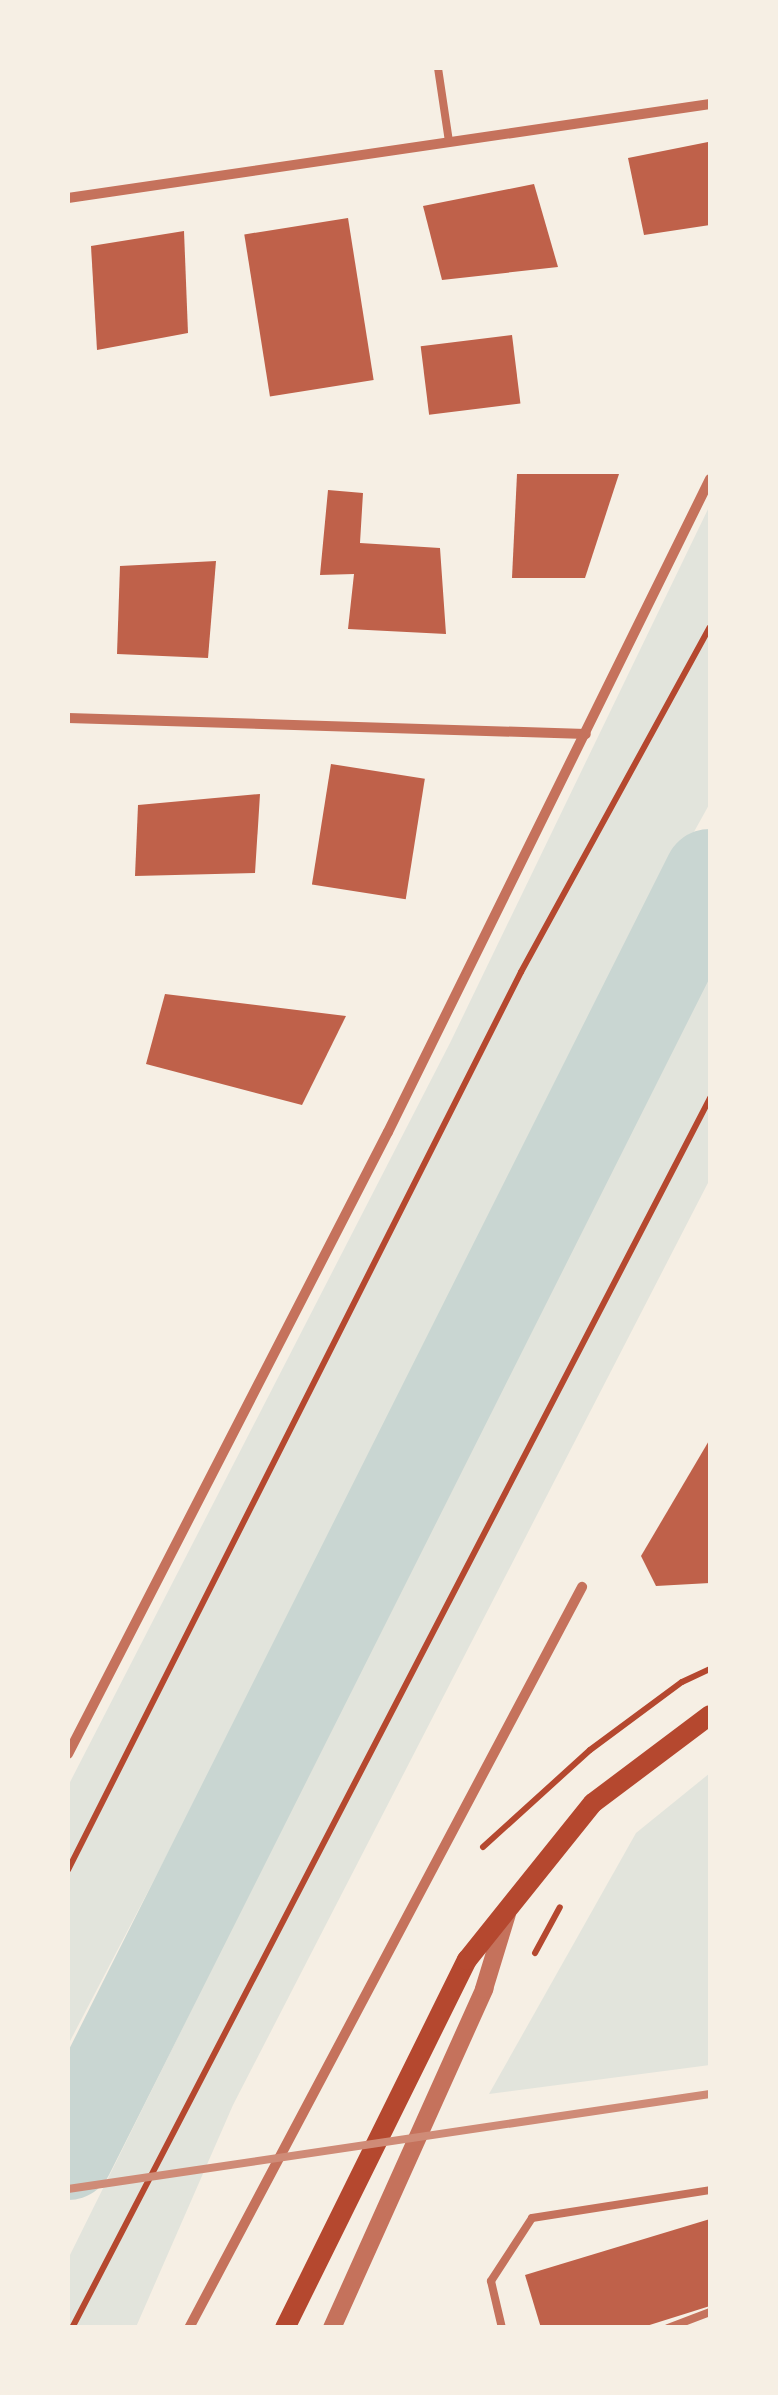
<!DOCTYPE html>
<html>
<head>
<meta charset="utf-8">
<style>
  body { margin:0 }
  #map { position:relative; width:778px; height:2395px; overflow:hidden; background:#f6efe4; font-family:Signika,sans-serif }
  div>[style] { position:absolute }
  .green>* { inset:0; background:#e2e4dc }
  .river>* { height:92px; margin:-46px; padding:0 46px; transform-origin:46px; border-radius:46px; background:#c9d6d2 }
  .building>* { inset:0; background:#bf614a; transform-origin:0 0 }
  .path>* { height:6px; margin:-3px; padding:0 3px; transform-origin:3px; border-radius:3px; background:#b5482f }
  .service>* { height:8px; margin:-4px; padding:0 4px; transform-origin:4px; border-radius:4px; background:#c5725c }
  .minor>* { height:10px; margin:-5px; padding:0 5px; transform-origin:5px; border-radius:5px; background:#c5725c }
  .tertiary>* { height:18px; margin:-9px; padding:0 9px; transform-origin:9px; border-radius:9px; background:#c5725c }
  .secondary>* { height:20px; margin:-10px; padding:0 10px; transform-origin:10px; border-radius:10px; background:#b5482f }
  .rail>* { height:8px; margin:-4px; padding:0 4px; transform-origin:4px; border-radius:4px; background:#cf8b77 }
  span { translate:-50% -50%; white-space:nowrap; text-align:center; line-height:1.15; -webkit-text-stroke:8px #f6efe4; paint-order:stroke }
  .frame { position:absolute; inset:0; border:70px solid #f6efe4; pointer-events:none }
</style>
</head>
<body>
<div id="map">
  <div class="green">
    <div style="clip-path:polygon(710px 505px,710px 803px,564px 1066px,315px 1571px,68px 2045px,68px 1786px,450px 1043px)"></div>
    <div style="clip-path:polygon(710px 964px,710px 1179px,233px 2105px,136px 2327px,68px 2327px,68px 2259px)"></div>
    <div style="clip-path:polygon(710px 1773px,710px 2065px,489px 2094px,636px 1833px)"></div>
  </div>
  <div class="river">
    <div style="left:68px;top:2154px;width:1431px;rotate:-63.35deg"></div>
  </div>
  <div class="building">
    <div style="clip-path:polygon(708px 142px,710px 225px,644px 235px,628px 158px)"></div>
    <div style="clip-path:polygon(534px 184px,558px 267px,442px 280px,423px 206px)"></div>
    <div style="left:348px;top:218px;width:164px;height:105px;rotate:81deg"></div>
    <div style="clip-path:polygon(184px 231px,188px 333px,97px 350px,91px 246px)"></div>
    <div style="left:512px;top:335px;width:69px;height:92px;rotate:83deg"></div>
    <div style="clip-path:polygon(517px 474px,619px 474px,585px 578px,512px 578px)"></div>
    <div style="clip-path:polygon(328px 490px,363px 493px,360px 543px,440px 548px,446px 634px,348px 629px,354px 574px,320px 575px)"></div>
    <div style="clip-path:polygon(216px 561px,208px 658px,117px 654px,120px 566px)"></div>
    <div style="left:331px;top:764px;width:95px;height:122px;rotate:9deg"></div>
    <div style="clip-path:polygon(260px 794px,255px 873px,135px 876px,138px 805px)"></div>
    <div style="clip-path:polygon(165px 994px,346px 1016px,302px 1105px,146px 1064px)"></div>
    <div style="clip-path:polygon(710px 1439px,710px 1583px,656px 1586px,641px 1556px)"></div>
    <div style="clip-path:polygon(710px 2219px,710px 2306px,640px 2328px,541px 2328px,525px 2275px)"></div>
  </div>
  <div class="path">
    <div style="left:483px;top:1847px;width:144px;rotate:-42.2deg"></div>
    <div style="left:590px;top:1750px;width:114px;rotate:-36.5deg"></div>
    <div style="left:682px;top:1682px;width:31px;rotate:-25deg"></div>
    <div style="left:68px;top:1870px;width:1006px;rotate:-63.23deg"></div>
    <div style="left:521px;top:972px;width:393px;rotate:-61.3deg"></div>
    <div style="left:535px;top:1953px;width:52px;rotate:-61.5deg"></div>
    <div style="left:72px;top:2328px;width:1386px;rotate:-62.58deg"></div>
  </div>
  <div class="service">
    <div style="left:438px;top:68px;width:75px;rotate:81.5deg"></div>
    <div style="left:502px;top:2328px;width:48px;rotate:-103.2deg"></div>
    <div style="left:491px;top:2281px;width:75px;rotate:-56.9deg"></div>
    <div style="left:532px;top:2218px;width:180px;rotate:-8.9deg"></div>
    <div style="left:668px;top:2328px;width:45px;rotate:-20.9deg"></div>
  </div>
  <div class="minor">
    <div style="left:68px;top:198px;width:649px;rotate:-8.33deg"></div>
    <div style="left:68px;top:718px;width:518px;rotate:1.77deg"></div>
    <div style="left:68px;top:1754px;width:699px;rotate:-62.78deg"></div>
    <div style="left:388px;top:1132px;width:728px;rotate:-63.75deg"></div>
    <div style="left:189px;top:2328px;width:839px;rotate:-62.06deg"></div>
  </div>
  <div class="tertiary">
    <div style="left:332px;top:2328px;width:372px;rotate:-65.8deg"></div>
    <div style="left:484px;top:1989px;width:78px;rotate:-73deg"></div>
  </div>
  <div class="secondary">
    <div style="left:285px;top:2328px;width:411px;rotate:-63.7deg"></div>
    <div style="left:467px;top:1960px;width:201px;rotate:-51.3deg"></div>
    <div style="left:593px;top:1803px;width:146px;rotate:-36.9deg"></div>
  </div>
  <div class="rail">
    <div style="left:68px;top:2189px;width:649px;rotate:-8.42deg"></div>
  </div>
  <div class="frame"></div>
</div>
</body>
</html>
